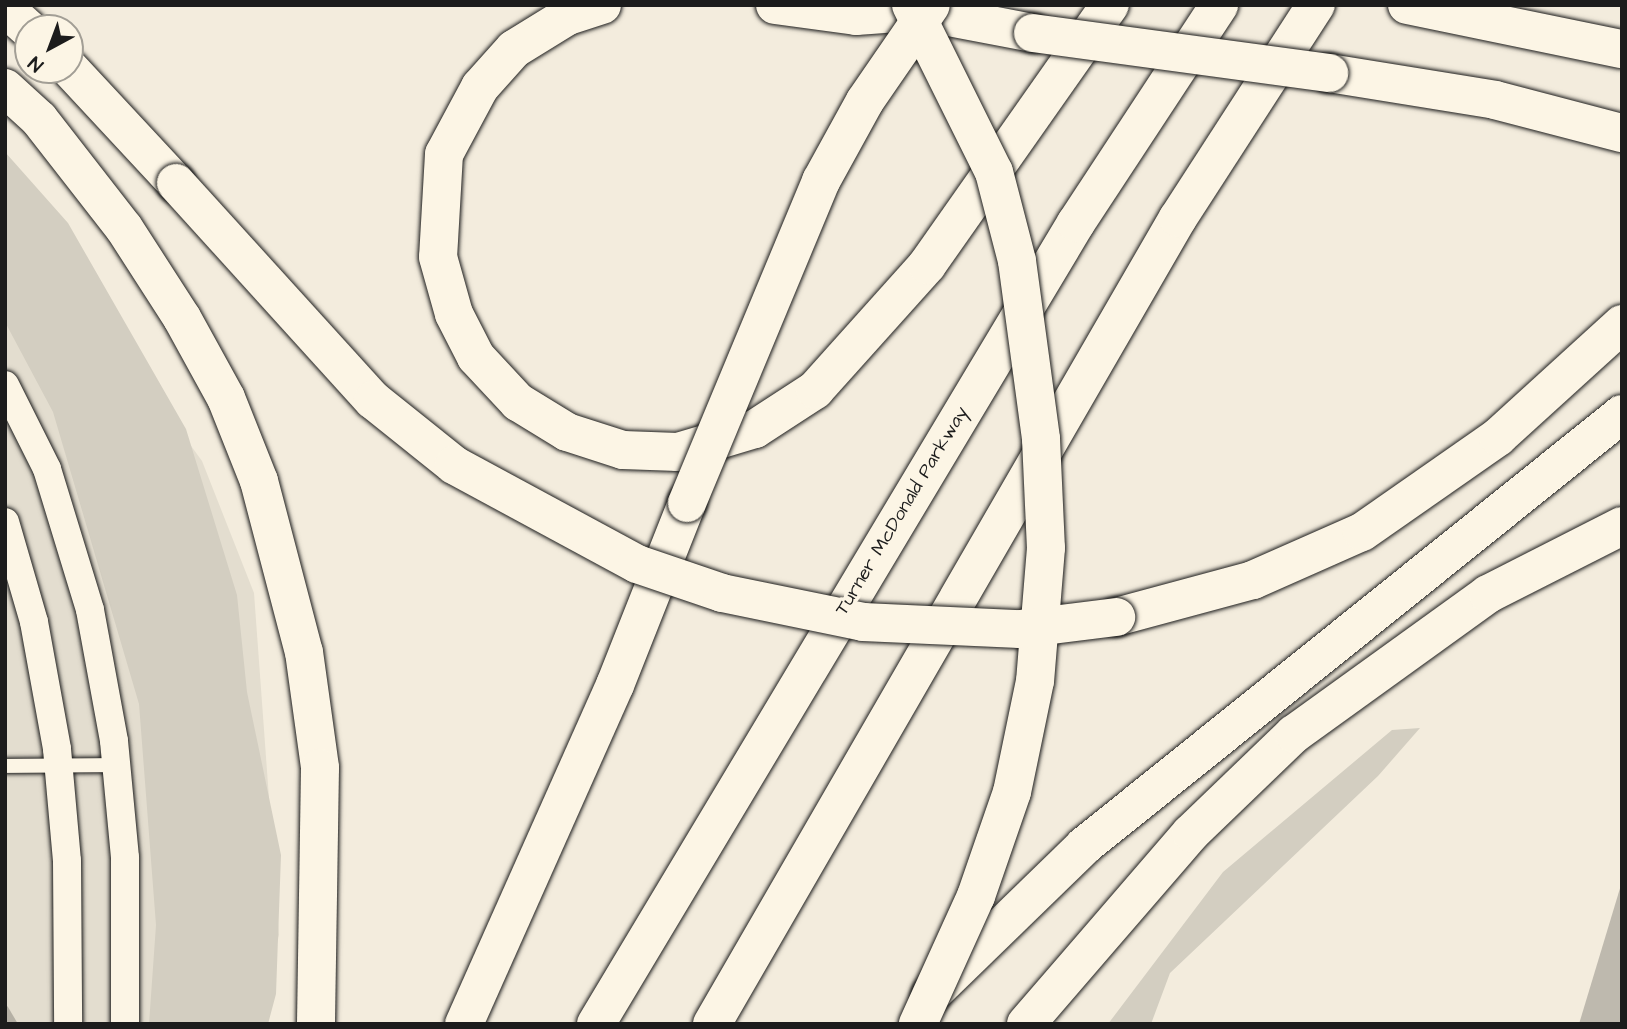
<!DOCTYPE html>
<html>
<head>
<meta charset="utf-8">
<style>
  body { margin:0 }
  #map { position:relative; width:1627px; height:1029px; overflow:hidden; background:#f3ecdd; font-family:"Architects Daughter",sans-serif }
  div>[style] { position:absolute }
  .built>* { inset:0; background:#e3ddcf }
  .green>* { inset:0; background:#d3cec1 }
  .shadow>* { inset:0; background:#0003 }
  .building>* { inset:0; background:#beb9ae }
  .roads { filter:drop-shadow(0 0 2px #1c1c1c) drop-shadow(0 0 2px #1c1c1c) }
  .service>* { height:14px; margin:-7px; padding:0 7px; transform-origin:7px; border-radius:7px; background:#fcf5e5 }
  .minor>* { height:28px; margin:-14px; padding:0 14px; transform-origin:14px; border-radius:14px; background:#fcf5e5 }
  .motorway>* { height:38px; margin:-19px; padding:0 19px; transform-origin:19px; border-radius:19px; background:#fcf5e5 }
  .bridges { filter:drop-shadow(0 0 2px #1c1c1c) drop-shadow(0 0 2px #1c1c1c) }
  .motorway-bridge>* { height:38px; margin:-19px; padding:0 19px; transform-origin:19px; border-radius:19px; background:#fcf5e5 }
  span { translate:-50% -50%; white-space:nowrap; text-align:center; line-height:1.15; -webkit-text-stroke:7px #fcf5e5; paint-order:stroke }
  .street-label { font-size:19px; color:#1c1c1c }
  .frame { position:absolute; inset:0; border:7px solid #1c1c1c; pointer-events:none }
  .north { position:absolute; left:14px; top:14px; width:70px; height:70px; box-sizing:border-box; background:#fcf5e5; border:2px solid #a29e95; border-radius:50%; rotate:221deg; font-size:19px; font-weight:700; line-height:28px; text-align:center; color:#1c1c1c }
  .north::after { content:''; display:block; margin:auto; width:24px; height:32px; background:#1c1c1c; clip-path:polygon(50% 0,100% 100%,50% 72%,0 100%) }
</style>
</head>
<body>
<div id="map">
  <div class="built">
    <div style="clip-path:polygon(5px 189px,202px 461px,254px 593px,279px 935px,258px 1024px,5px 1024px)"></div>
  </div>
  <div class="green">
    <div style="clip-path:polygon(5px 152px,68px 223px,186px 429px,237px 595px,247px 692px,281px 855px,276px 994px,268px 1024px,149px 1024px,156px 925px,139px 704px,53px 412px,5px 322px)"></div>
    <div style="clip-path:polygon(1420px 728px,1378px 776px,1170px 973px,1151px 1024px,1108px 1024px,1223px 872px,1392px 730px)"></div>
  </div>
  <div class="shadow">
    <div style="clip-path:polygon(1622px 888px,1622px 1024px,1581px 1024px)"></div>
    <div style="clip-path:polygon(5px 1004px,8px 1007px,18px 1024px,5px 1024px)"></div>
  </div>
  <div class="building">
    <div style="clip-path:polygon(1621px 885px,1622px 1024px,1579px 1024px)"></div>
  </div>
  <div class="roads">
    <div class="service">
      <div style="left:5px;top:766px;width:111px;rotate:-0.5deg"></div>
    </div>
    <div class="minor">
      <div style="left:5px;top:385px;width:94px;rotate:63.4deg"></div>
      <div style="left:47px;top:469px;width:147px;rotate:73deg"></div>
      <div style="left:90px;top:610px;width:133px;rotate:79.6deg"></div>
      <div style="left:114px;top:741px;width:118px;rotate:84.6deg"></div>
      <div style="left:125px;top:858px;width:166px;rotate:90deg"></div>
      <div style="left:5px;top:522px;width:104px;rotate:73.8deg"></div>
      <div style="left:34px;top:622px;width:129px;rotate:79.7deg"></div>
      <div style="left:57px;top:749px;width:112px;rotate:84.9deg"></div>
      <div style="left:67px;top:861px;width:163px;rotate:89.6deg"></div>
    </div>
    <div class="motorway">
      <div style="left:602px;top:5px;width:38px;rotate:162deg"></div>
      <div style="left:566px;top:17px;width:61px;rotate:148.4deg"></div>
      <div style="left:514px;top:49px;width:51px;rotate:131.8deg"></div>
      <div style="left:480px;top:87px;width:76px;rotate:118.2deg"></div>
      <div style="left:444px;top:154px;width:103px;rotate:93.3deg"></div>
      <div style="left:438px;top:257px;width:59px;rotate:74.3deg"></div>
      <div style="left:454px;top:314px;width:48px;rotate:62.9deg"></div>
      <div style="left:476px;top:357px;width:62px;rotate:47deg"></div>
      <div style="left:518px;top:402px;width:57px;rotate:31.5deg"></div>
      <div style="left:567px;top:432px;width:59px;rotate:17.8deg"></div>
      <div style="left:623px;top:450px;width:55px;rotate:2.1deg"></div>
      <div style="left:678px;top:452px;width:80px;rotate:-16.6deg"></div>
      <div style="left:755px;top:429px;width:72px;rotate:-33deg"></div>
      <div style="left:815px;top:390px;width:168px;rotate:-48.1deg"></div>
      <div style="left:927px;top:265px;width:318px;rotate:-54.9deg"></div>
      <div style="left:775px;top:5px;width:82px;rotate:7.7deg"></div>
      <div style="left:856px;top:16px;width:56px;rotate:-4.1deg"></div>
      <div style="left:886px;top:5px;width:150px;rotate:10.8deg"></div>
      <div style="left:1407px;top:5px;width:219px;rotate:11.6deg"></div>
      <div style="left:5px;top:8px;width:31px;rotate:42deg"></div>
      <div style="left:70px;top:69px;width:156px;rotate:47.1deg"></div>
      <div style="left:1329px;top:73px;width:168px;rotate:9.2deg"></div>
      <div style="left:1495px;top:100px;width:131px;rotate:14.6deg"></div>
      <div style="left:5px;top:88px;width:46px;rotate:42.4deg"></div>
      <div style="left:39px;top:119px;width:138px;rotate:52.1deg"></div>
      <div style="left:124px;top:228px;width:107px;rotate:57.2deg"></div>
      <div style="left:182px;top:318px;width:91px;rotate:61.2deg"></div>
      <div style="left:226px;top:398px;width:89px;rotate:68.3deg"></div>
      <div style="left:259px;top:481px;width:177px;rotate:75.3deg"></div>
      <div style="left:304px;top:652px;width:117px;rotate:82.1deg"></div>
      <div style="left:320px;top:768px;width:256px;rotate:90.9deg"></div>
      <div style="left:1116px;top:617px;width:142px;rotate:-15.1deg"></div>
      <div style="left:1253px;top:580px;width:119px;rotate:-23.8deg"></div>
      <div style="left:1362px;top:532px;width:166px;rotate:-34.9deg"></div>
      <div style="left:1498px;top:437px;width:168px;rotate:-42.3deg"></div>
      <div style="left:931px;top:995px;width:214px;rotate:-44.2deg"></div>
      <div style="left:1084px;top:846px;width:690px;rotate:-38.76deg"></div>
      <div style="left:464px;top:1024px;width:371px;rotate:-66deg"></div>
      <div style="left:615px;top:685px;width:196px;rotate:-68.4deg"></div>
      <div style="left:596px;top:1024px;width:934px;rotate:-59.07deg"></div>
      <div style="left:1076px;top:223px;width:261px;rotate:-56.7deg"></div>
      <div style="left:712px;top:1024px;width:931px;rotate:-59.97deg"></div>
      <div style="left:1178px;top:218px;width:254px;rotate:-57.1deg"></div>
      <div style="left:1026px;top:1024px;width:252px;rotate:-49.2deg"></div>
      <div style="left:1191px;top:833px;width:143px;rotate:-43.9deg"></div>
      <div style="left:1294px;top:734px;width:239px;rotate:-35.8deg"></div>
      <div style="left:1488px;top:594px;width:150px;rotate:-26.9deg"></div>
    </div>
  </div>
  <div class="bridges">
    <div class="motorway-bridge">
      <div style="left:911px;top:5px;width:186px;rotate:63.6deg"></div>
      <div style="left:994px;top:172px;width:92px;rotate:75.5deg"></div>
      <div style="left:1017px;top:261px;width:180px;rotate:82.3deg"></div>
      <div style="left:1041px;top:439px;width:109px;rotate:87.4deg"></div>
      <div style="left:1046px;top:548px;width:133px;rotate:94.7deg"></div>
      <div style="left:1035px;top:681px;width:113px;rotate:101.7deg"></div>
      <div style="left:1012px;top:792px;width:110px;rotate:109.1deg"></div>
      <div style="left:976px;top:896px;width:141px;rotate:114.4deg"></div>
      <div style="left:1033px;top:33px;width:299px;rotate:7.7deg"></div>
      <div style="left:176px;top:183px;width:293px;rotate:47.8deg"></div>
      <div style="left:373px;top:400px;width:104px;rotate:38.7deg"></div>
      <div style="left:454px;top:465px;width:208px;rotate:28.4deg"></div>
      <div style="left:637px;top:564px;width:90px;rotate:18.8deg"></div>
      <div style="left:722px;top:593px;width:144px;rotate:11.6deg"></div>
      <div style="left:863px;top:622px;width:157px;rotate:2.6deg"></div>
      <div style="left:1020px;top:629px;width:97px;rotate:-7.1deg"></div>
      <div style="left:687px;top:503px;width:349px;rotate:-67.4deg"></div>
      <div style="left:821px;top:181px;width:91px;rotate:-61.2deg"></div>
      <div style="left:865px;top:101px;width:116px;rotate:-55.5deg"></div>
    </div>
  </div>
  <div class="street-label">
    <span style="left:902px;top:511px;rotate:-59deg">Turner McDonald Parkway</span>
  </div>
  <div class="frame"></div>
  <div class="north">N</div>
</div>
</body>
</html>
